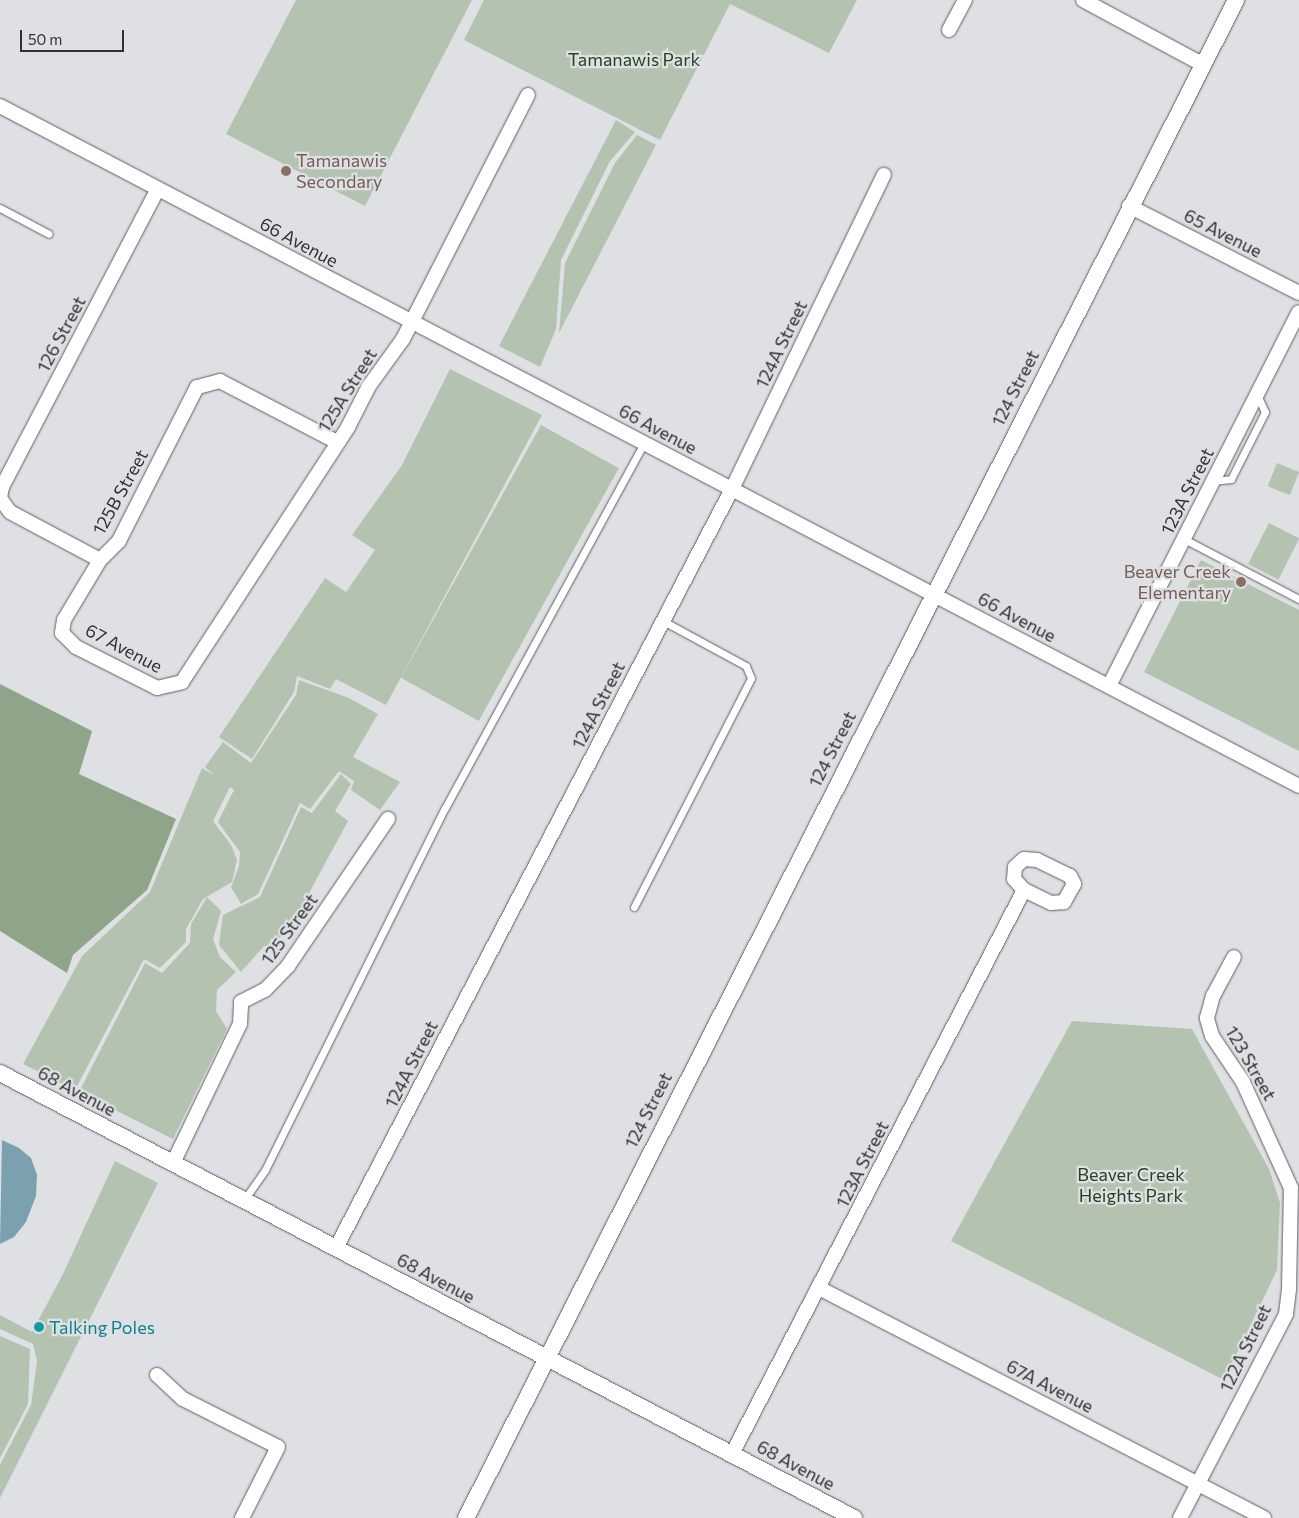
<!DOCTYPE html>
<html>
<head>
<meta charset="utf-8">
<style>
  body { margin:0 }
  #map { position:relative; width:1299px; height:1518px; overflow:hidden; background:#dee0e4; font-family:Commissioner,sans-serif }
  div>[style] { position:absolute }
  .green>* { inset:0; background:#b3c3b0; transform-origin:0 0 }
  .forest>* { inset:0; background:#8ea58a }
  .water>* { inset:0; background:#7aa1ad }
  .roads { filter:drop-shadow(0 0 1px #5e6064) drop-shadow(0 0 1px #5e6064) }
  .service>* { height:7px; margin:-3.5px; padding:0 3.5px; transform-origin:3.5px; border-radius:3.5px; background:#fff }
  .minor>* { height:14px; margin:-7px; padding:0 7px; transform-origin:7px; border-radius:7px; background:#fff }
  .tertiary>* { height:16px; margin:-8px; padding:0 8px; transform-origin:8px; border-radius:8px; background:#fff }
  .dots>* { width:14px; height:14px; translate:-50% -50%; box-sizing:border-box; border:2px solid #dee0e4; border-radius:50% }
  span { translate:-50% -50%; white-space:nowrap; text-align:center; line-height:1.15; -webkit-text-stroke:4.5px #dee0e4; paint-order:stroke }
  .park-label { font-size:18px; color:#23441c }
  .education-label { font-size:18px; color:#785e54 }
  .left { translate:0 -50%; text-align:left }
  .right { translate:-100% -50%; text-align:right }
  .street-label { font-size:18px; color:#323234 }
  .culture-label { font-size:18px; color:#0d838f }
  .scale { position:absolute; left:20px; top:30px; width:104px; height:22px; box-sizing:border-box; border:2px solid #323234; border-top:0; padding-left:6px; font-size:15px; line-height:18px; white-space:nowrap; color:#323234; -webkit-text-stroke:4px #dee0e4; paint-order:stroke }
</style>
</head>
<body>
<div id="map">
  <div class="green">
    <div style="clip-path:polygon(296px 0,472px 0,365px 206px,226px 134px)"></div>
    <div style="clip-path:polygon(484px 0,857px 0,829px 53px,730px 4px,660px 140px,464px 40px)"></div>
    <div style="clip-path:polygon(616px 120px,635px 132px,610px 161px,561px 260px,556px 329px,540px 367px,499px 346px)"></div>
    <div style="clip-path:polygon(637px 135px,656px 145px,559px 333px,565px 263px,615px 163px)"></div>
    <div style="clip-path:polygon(450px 369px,542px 415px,386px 705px,336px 679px,330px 689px,297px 676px,294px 692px,252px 759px,219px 737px,325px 578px,346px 592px,375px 550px,352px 535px,402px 465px)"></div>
    <div style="left:541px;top:425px;width:89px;height:289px;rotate:29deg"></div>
    <div style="left:1277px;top:463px;width:24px;height:25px;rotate:22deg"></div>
    <div style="left:1269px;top:523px;width:34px;height:46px;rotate:27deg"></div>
    <div style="clip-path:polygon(1201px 560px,1299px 610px,1299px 751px,1144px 672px)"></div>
    <div style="clip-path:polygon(299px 680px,349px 698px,378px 714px,353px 757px,400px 782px,380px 810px,351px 790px,354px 781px,339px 771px,310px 809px,300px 803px,258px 894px,241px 904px,231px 887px,239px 866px,240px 852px,218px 822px,234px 790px,230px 787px,213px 821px,231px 845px,237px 860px,232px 882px,203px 899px,186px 929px,186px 942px,160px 968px,144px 959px,75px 1090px,23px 1064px,82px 956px,150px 892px,202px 768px,214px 775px,205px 767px,223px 742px,251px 763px,296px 695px)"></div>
    <div style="clip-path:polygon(341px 774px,351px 784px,335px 811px,348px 821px,296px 917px,273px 946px,264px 946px,241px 972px,219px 945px,223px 915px,260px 897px,301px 807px,312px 813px)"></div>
    <div style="clip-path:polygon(207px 897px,221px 911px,213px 939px,220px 957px,236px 972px,217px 990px,216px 1011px,227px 1029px,173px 1139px,79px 1092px,145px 963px,162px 973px,190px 943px,191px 924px)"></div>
    <div style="clip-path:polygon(1072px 1021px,1192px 1029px,1269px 1169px,1280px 1203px,1277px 1270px,1224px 1380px,951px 1241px)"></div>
    <div style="clip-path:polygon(115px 1161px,158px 1183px,0 1498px,0 1465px,31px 1405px,37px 1361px,33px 1344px,0 1329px,0 1315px,32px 1332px,63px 1274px)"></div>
    <div style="clip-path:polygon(0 1336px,30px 1349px,28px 1404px,0 1458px)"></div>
  </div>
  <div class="forest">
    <div style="clip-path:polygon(0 684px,92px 731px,79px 774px,176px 819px,147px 890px,73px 955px,67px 973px,0 931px)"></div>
  </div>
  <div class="water">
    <div style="clip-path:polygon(2px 1140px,19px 1148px,31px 1158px,37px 1175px,36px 1196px,26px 1222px,14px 1237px,0 1244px)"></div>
  </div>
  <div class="roads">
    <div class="service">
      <div style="left:0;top:208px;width:55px;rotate:28deg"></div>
      <div style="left:1213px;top:481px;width:18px;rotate:-6deg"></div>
      <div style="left:1231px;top:479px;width:75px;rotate:-63.1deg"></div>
      <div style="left:1265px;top:412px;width:19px;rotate:-115deg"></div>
      <div style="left:1184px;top:539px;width:130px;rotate:27.6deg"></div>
      <div style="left:634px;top:907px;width:257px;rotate:-62.9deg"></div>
      <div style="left:751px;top:678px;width:13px;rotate:-113deg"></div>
      <div style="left:746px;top:666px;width:94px;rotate:-151.5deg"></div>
      <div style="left:244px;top:1200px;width:37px;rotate:-55deg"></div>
      <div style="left:265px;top:1170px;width:404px;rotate:-63.6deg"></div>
      <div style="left:445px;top:808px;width:416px;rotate:-61.4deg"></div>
    </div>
    <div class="minor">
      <div style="left:1083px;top:0;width:135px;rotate:28.3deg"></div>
      <div style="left:949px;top:30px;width:34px;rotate:-62deg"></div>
      <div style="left:0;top:106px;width:1466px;rotate:27.63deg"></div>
      <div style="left:1129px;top:206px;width:191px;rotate:27.1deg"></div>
      <div style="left:337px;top:442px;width:132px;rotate:-152.5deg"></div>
      <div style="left:220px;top:381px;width:24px;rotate:165deg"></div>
      <div style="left:197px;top:387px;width:173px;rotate:116.9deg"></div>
      <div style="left:119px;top:541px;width:27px;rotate:135deg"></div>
      <div style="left:100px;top:560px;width:70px;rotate:121deg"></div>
      <div style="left:64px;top:620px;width:13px;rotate:99deg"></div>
      <div style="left:62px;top:633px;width:20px;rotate:45deg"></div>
      <div style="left:76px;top:647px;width:91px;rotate:26.8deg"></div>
      <div style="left:157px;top:688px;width:26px;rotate:-13deg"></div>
      <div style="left:182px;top:682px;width:304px;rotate:-56.9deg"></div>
      <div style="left:348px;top:427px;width:46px;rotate:-62.9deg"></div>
      <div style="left:369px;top:386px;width:58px;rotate:-54.1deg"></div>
      <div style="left:403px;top:339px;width:274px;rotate:-62.9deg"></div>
      <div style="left:100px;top:560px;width:102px;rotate:-151.9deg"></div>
      <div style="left:10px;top:512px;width:17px;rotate:-126deg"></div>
      <div style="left:0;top:498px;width:11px;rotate:-80deg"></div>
      <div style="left:2px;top:487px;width:336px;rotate:-62.4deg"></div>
      <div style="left:1109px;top:686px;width:419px;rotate:-63.1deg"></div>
      <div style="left:1024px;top:859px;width:13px;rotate:4deg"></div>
      <div style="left:1037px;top:860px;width:37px;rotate:26deg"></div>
      <div style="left:1070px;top:876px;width:9px;rotate:63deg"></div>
      <div style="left:1074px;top:884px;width:21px;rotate:119deg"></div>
      <div style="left:1064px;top:902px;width:13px;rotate:176deg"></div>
      <div style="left:1051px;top:903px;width:30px;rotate:-154deg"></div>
      <div style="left:1024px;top:890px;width:15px;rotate:-132deg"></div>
      <div style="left:1014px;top:879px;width:12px;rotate:-85deg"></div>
      <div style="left:1015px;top:867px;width:12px;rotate:-42deg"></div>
      <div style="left:173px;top:1163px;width:154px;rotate:-64.3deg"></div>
      <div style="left:240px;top:1024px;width:22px;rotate:-87deg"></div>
      <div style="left:241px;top:1002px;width:27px;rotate:-27deg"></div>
      <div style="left:265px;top:990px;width:33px;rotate:-46deg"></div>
      <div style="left:288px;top:966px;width:178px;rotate:-55.8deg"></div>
      <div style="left:336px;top:1248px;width:856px;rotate:-62.45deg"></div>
      <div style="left:732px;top:489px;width:349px;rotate:-64.2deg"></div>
      <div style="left:819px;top:1288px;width:501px;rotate:27.33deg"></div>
      <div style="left:157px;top:1375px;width:35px;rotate:43deg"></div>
      <div style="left:183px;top:1399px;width:106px;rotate:26.8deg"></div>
      <div style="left:278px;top:1447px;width:80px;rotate:116.9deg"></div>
      <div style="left:732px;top:1454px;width:635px;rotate:-62.63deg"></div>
      <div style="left:1180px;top:1518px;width:230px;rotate:-62.5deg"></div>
      <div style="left:1286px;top:1314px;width:25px;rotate:-83deg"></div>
      <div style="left:1289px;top:1289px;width:101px;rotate:-88.9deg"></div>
      <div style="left:1291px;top:1188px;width:116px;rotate:-114.4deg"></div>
      <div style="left:1243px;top:1082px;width:55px;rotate:-124deg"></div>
      <div style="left:1212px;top:1036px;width:19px;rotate:-106deg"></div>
      <div style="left:1207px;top:1018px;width:23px;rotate:-75deg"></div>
      <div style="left:1213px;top:996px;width:44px;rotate:-61.7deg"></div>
    </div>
    <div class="tertiary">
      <div style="left:0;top:1073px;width:963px;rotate:27.52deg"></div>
      <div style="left:466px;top:1518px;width:1702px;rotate:-63.1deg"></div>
    </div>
  </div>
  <div class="dots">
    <div style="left:286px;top:171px;background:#8d6e63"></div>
    <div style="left:1241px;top:582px;background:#8d6e63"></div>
    <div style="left:39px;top:1327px;background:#0f9aa8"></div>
  </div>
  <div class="park-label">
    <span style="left:634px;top:59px">Tamanawis Park</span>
    <span style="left:1131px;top:1185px">Beaver Creek<br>Heights Park</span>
  </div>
  <div class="education-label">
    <span class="left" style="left:296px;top:171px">Tamanawis<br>Secondary</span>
    <span class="right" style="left:1231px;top:582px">Beaver Creek<br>Elementary</span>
  </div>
  <div class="street-label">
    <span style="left:1223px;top:233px;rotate:27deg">65 Avenue</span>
    <span style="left:299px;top:242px;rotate:28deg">66 Avenue</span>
    <span style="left:61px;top:334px;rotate:-62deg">126 Street</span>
    <span style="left:781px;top:344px;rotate:-64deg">124A Street</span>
    <span style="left:1015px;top:388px;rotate:-63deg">124 Street</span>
    <span style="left:347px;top:390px;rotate:-58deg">125A Street</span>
    <span style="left:658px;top:429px;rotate:28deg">66 Avenue</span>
    <span style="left:1187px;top:491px;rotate:-63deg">123A Street</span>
    <span style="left:120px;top:492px;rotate:-61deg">125B Street</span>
    <span style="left:1017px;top:617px;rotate:28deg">66 Avenue</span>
    <span style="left:124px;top:648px;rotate:28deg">67 Avenue</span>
    <span style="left:598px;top:705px;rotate:-63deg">124A Street</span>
    <span style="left:832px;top:749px;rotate:-63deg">124 Street</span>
    <span style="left:289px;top:929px;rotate:-54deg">125 Street</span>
    <span style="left:1251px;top:1063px;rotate:60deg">123 Street</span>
    <span style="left:411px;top:1064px;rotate:-63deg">124A Street</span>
    <span style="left:77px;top:1091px;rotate:28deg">68 Avenue</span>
    <span style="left:648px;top:1110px;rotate:-63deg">124 Street</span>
    <span style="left:862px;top:1164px;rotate:-63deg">123A Street</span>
    <span style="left:436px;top:1278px;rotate:28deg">68 Avenue</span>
    <span style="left:1245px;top:1348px;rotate:-64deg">122A Street</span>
    <span style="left:1050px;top:1386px;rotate:27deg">67A Avenue</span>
    <span style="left:796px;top:1465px;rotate:28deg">68 Avenue</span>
  </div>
  <div class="culture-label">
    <span class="left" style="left:49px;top:1327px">Talking Poles</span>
  </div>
  <div class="scale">50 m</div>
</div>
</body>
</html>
